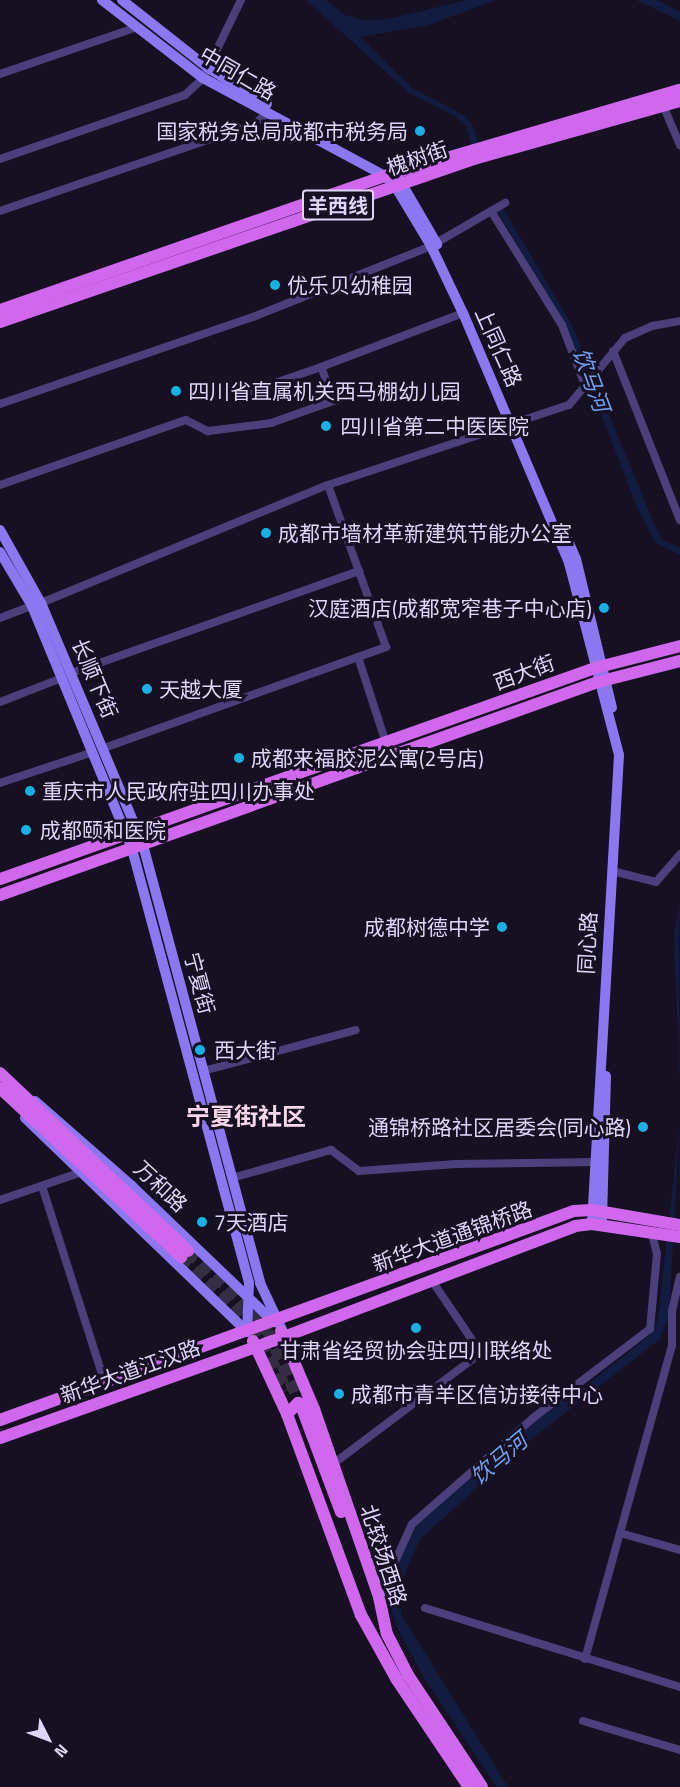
<!DOCTYPE html>
<html>
<head>
<meta charset="utf-8">
<style>
  body { margin:0 }
  #map { position:relative; width:680px; height:1787px; overflow:hidden; background:#161022; font-family:"Titillium Web","Noto Sans SC",sans-serif }
  div>[style] { position:absolute }
  .water>* { inset:0; background:#111c40 }
  .primary-tunnel>* { height:12px; margin-top:-6px; transform-origin:0; background:repeating-linear-gradient(90deg,#342e42 0 12px,transparent 0 18px) }
  .street>* { height:8px; margin:-4px; padding:0 4px; transform-origin:4px; border-radius:4px; background:#4b407c }
  .secondary>* { height:10px; margin:-5px; padding:0 5px; transform-origin:5px; border-radius:5px; background:#8b77f0 }
  .primary>* { height:12px; margin:-6px; padding:0 6px; transform-origin:6px; border-radius:6px; background:#d068ee }
  .dots>* { width:16px; height:16px; translate:-50% -50%; box-sizing:border-box; border:3px solid #161022; border-radius:50% }
  span { translate:-50% -50%; white-space:nowrap; text-align:center; line-height:1.15; -webkit-text-stroke:6px #161022; paint-order:stroke }
  .shield-label span { padding:2px 4px; background:#161022; border:2px solid; border-radius:4px; -webkit-text-stroke-width:0 }
  .shield-label { font-size:20px; color:#dfd5fa; font-weight:700 }
  .street-label { font-size:21px; color:#dfd5fa }
  .poi-label { font-size:21px; color:#dfd5fa }
  .right { translate:-100% -50%; text-align:right }
  .left { translate:0 -50%; text-align:left }
  .water-label { font-size:22px; color:#6fa1ef; font-style:italic }
  .quarter-label { font-size:24px; color:#fbd7e9; font-weight:700 }
  .north { position:absolute; left:18px; top:1709px; width:60px; height:60px; -webkit-text-stroke:4px #161022; paint-order:stroke; rotate:132deg; font-size:16px; font-weight:700; line-height:24px; text-align:center; color:#dfd5fa }
  .north::after { content:''; display:block; margin:auto; width:21px; height:27px; background:#dfd5fa; clip-path:polygon(50% 0,100% 100%,50% 72%,0 100%) }
</style>
</head>
<body>
<div id="map">
  <div class="water">
    <div style="clip-path:polygon(306px 0,326px 0,345px 15px,364px 20px,388px 19px,467px 0,497px 0,428px 25px,360px 37px,412px 88px,462px 114px,472px 124px,479px 145px,472px 147px,466px 127px,455px 116px,409px 93px)"></div>
    <div style="clip-path:polygon(636px 0,658px 0,680px 12px,680px 21px)"></div>
    <div style="clip-path:polygon(502px 207px,573px 327px,653px 521px,663px 540px,680px 548px,680px 555px,656px 543px,639px 512px,568px 329px,496px 209px)"></div>
    <div style="clip-path:polygon(680px 902px,679px 938px,680px 1088px,674px 935px)"></div>
    <div style="clip-path:polygon(680px 1120px,669px 1314px,660px 1339px,539px 1433px,420px 1539px,401px 1583px,401px 1614px,508px 1787px,497px 1787px,423px 1676px,398px 1630px,387px 1596px,391px 1571px,415px 1523px,519px 1432px,594px 1380px,652px 1333px,658px 1319px)"></div>
  </div>
  <div class="primary-tunnel">
    <div style="left:188px;top:1251px;width:86px;rotate:43.1deg"></div>
    <div style="left:251px;top:1310px;width:28px;rotate:52deg"></div>
    <div style="left:268px;top:1332px;width:85px;rotate:65.8deg"></div>
    <div style="left:181px;top:1257px;width:99px;rotate:44.2deg"></div>
    <div style="left:252px;top:1326px;width:73px;rotate:61.3deg"></div>
  </div>
  <div class="street">
    <div style="left:0;top:74px;width:142px;rotate:-18.9deg"></div>
    <div style="left:662px;top:103px;width:46px;rotate:66.8deg"></div>
    <div style="left:0;top:159px;width:196px;rotate:-19.1deg"></div>
    <div style="left:185px;top:95px;width:25px;rotate:-43deg"></div>
    <div style="left:203px;top:78px;width:87px;rotate:-64deg"></div>
    <div style="left:0;top:211px;width:268px;rotate:-18.9deg"></div>
    <div style="left:254px;top:124px;width:18px;rotate:-38deg"></div>
    <div style="left:491px;top:211px;width:134px;rotate:58.1deg"></div>
    <div style="left:562px;top:325px;width:67px;rotate:69.1deg"></div>
    <div style="left:613px;top:351px;width:182px;rotate:68.4deg"></div>
    <div style="left:237px;top:396px;width:89px;rotate:-19deg"></div>
    <div style="left:0;top:404px;width:268px;rotate:-19deg"></div>
    <div style="left:253px;top:317px;width:192px;rotate:-21.7deg"></div>
    <div style="left:431px;top:246px;width:86px;rotate:-30.2deg"></div>
    <div style="left:0;top:485px;width:197px;rotate:-19.3deg"></div>
    <div style="left:186px;top:420px;width:25px;rotate:27deg"></div>
    <div style="left:208px;top:431px;width:64px;rotate:-7.2deg"></div>
    <div style="left:271px;top:423px;width:66px;rotate:-19.5deg"></div>
    <div style="left:333px;top:401px;width:36px;rotate:-109deg"></div>
    <div style="left:321px;top:367px;width:152px;rotate:-20.8deg"></div>
    <div style="left:41px;top:603px;width:310px;rotate:-22.4deg"></div>
    <div style="left:328px;top:485px;width:254px;rotate:-18.4deg"></div>
    <div style="left:569px;top:405px;width:87px;rotate:-50.1deg"></div>
    <div style="left:625px;top:338px;width:30px;rotate:-24deg"></div>
    <div style="left:652px;top:326px;width:28px;rotate:-10deg"></div>
    <div style="left:0;top:618px;width:34px;rotate:-21deg"></div>
    <div style="left:358px;top:657px;width:90px;rotate:72deg"></div>
    <div style="left:71px;top:673px;width:306px;rotate:-19.5deg"></div>
    <div style="left:0;top:702px;width:66px;rotate:-21.2deg"></div>
    <div style="left:104px;top:748px;width:300px;rotate:-19.7deg"></div>
    <div style="left:386px;top:647px;width:172px;rotate:-109.7deg"></div>
    <div style="left:0;top:783px;width:98px;rotate:-18.4deg"></div>
    <div style="left:616px;top:872px;width:41px;rotate:14deg"></div>
    <div style="left:656px;top:882px;width:37px;rotate:-49deg"></div>
    <div style="left:203px;top:1071px;width:158px;rotate:-15deg"></div>
    <div style="left:232px;top:1178px;width:103px;rotate:-15.8deg"></div>
    <div style="left:331px;top:1150px;width:35px;rotate:37deg"></div>
    <div style="left:359px;top:1171px;width:97px;rotate:-4.1deg"></div>
    <div style="left:456px;top:1164px;width:144px;rotate:-0.8deg"></div>
    <div style="left:42px;top:1186px;width:207px;rotate:72.3deg"></div>
    <div style="left:0;top:1200px;width:83px;rotate:-18.9deg"></div>
    <div style="left:333px;top:1464px;width:185px;rotate:-36.9deg"></div>
    <div style="left:481px;top:1353px;width:87px;rotate:-124.2deg"></div>
    <div style="left:620px;top:1533px;width:62px;rotate:15.8deg"></div>
    <div style="left:379px;top:1597px;width:80px;rotate:-65.7deg"></div>
    <div style="left:412px;top:1524px;width:161px;rotate:-41.2deg"></div>
    <div style="left:533px;top:1418px;width:147px;rotate:-37.3deg"></div>
    <div style="left:650px;top:1329px;width:75px;rotate:-84.7deg"></div>
    <div style="left:657px;top:1254px;width:21px;rotate:-104deg"></div>
    <div style="left:425px;top:1608px;width:267px;rotate:17.2deg"></div>
    <div style="left:585px;top:1659px;width:325px;rotate:-74.5deg"></div>
    <div style="left:672px;top:1346px;width:35px;rotate:-90deg"></div>
    <div style="left:672px;top:1311px;width:35px;rotate:-77deg"></div>
    <div style="left:583px;top:1721px;width:101px;rotate:16.6deg"></div>
  </div>
  <div class="secondary">
    <div style="left:102px;top:0;width:128px;rotate:37.7deg"></div>
    <div style="left:203px;top:78px;width:207px;rotate:28.3deg"></div>
    <div style="left:385px;top:176px;width:14px;rotate:45deg"></div>
    <div style="left:395px;top:186px;width:70px;rotate:59deg"></div>
    <div style="left:431px;top:246px;width:74px;rotate:64.5deg"></div>
    <div style="left:463px;top:313px;width:272px;rotate:67deg"></div>
    <div style="left:569px;top:563px;width:198px;rotate:75.4deg"></div>
    <div style="left:619px;top:755px;width:470px;rotate:93.3deg"></div>
    <div style="left:122px;top:0;width:110px;rotate:38.3deg"></div>
    <div style="left:208px;top:68px;width:69px;rotate:31.4deg"></div>
    <div style="left:398px;top:177px;width:78px;rotate:59.8deg"></div>
    <div style="left:0;top:530px;width:84px;rotate:60.7deg"></div>
    <div style="left:41px;top:603px;width:263px;rotate:67.1deg"></div>
    <div style="left:143px;top:845px;width:453px;rotate:75deg"></div>
    <div style="left:260px;top:1283px;width:59px;rotate:64.7deg"></div>
    <div style="left:567px;top:538px;width:23px;rotate:67deg"></div>
    <div style="left:576px;top:559px;width:153px;rotate:76.4deg"></div>
    <div style="left:0;top:552px;width:63px;rotate:59.3deg"></div>
    <div style="left:32px;top:606px;width:263px;rotate:67.6deg"></div>
    <div style="left:132px;top:849px;width:449px;rotate:74.9deg"></div>
    <div style="left:249px;top:1283px;width:49px;rotate:92.3deg"></div>
    <div style="left:35px;top:1101px;width:129px;rotate:41.2deg"></div>
    <div style="left:132px;top:1186px;width:197px;rotate:43.8deg"></div>
    <div style="left:25px;top:1118px;width:308px;rotate:43.9deg"></div>
    <div style="left:602px;top:1219px;width:143px;rotate:-88.4deg"></div>
  </div>
  <div class="primary">
    <div style="left:0;top:310px;width:408px;rotate:-19.2deg"></div>
    <div style="left:385px;top:176px;width:307px;rotate:-16.3deg"></div>
    <div style="left:0;top:322px;width:501px;rotate:-18.98deg"></div>
    <div style="left:474px;top:159px;width:214px;rotate:-15.7deg"></div>
    <div style="left:0;top:879px;width:631px;rotate:-19.53deg"></div>
    <div style="left:595px;top:668px;width:88px;rotate:-14.5deg"></div>
    <div style="left:0;top:895px;width:635px;rotate:-19.61deg"></div>
    <div style="left:598px;top:682px;width:85px;rotate:-14.4deg"></div>
    <div style="left:0;top:1073px;width:259px;rotate:43.4deg"></div>
    <div style="left:0;top:1088px;width:248px;rotate:43deg"></div>
    <div style="left:281px;top:1331px;width:85px;rotate:67.1deg"></div>
    <div style="left:314px;top:1409px;width:199px;rotate:70.9deg"></div>
    <div style="left:379px;top:1597px;width:38px;rotate:78deg"></div>
    <div style="left:387px;top:1634px;width:46px;rotate:62.9deg"></div>
    <div style="left:408px;top:1675px;width:134px;rotate:56.5deg"></div>
    <div style="left:253px;top:1341px;width:81px;rotate:65deg"></div>
    <div style="left:287px;top:1414px;width:214px;rotate:69.8deg"></div>
    <div style="left:361px;top:1615px;width:74px;rotate:61deg"></div>
    <div style="left:397px;top:1680px;width:129px;rotate:56.1deg"></div>
    <div style="left:303px;top:1411px;width:108px;rotate:69.4deg"></div>
    <div style="left:287px;top:1414px;width:16px;rotate:-45deg"></div>
    <div style="left:298px;top:1403px;width:17px;rotate:21deg"></div>
    <div style="left:0;top:1420px;width:611px;rotate:-20.01deg"></div>
    <div style="left:574px;top:1211px;width:18px;rotate:-3deg"></div>
    <div style="left:592px;top:1210px;width:89px;rotate:9.7deg"></div>
    <div style="left:0;top:1438px;width:290px;rotate:-19.6deg"></div>
    <div style="left:273px;top:1341px;width:323px;rotate:-20.8deg"></div>
    <div style="left:575px;top:1226px;width:17px;rotate:-7deg"></div>
    <div style="left:592px;top:1224px;width:89px;rotate:8.4deg"></div>
  </div>
  <div class="dots">
    <div style="left:420px;top:131px;background:#19b1e3"></div>
    <div style="left:275px;top:285px;background:#19b1e3"></div>
    <div style="left:176px;top:391px;background:#19b1e3"></div>
    <div style="left:326px;top:426px;background:#19b1e3"></div>
    <div style="left:266px;top:533px;background:#19b1e3"></div>
    <div style="left:604px;top:608px;background:#19b1e3"></div>
    <div style="left:147px;top:689px;background:#19b1e3"></div>
    <div style="left:239px;top:758px;background:#19b1e3"></div>
    <div style="left:30px;top:791px;background:#19b1e3"></div>
    <div style="left:26px;top:830px;background:#19b1e3"></div>
    <div style="left:502px;top:927px;background:#19b1e3"></div>
    <div style="left:200px;top:1050px;background:#19b1e3"></div>
    <div style="left:643px;top:1127px;background:#19b1e3"></div>
    <div style="left:202px;top:1222px;background:#19b1e3"></div>
    <div style="left:416px;top:1328px;background:#19b1e3"></div>
    <div style="left:339px;top:1394px;background:#19b1e3"></div>
  </div>
  <div class="shield-label">
    <span style="left:338px;top:205px">羊西线</span>
  </div>
  <div class="street-label">
    <span style="left:238px;top:73px;rotate:30deg">中同仁路</span>
    <span style="left:417px;top:158px;rotate:-19deg">槐树街</span>
    <span style="left:499px;top:347px;rotate:66deg">上同仁路</span>
    <span style="left:524px;top:672px;rotate:-20deg">西大街</span>
    <span style="left:95px;top:678px;rotate:67deg">长顺下街</span>
    <span style="left:587px;top:943px;rotate:-87deg">同心路</span>
    <span style="left:200px;top:983px;rotate:75deg">宁夏街</span>
    <span style="left:161px;top:1186px;rotate:43deg">万和路</span>
    <span style="left:452px;top:1236px;rotate:-20deg">新华大道通锦桥路</span>
    <span style="left:130px;top:1371px;rotate:-20deg">新华大道江汉路</span>
    <span style="left:384px;top:1555px;rotate:72deg">北较场西路</span>
  </div>
  <div class="poi-label">
    <span class="right" style="left:408px;top:131px">国家税务总局成都市税务局</span>
    <span class="left" style="left:287px;top:285px">优乐贝幼稚园</span>
    <span class="left" style="left:188px;top:391px">四川省直属机关西马棚幼儿园</span>
    <span class="left" style="left:340px;top:426px">四川省第二中医医院</span>
    <span class="left" style="left:278px;top:533px">成都市墙材革新建筑节能办公室</span>
    <span class="right" style="left:592px;top:608px">汉庭酒店(成都宽窄巷子中心店)</span>
    <span class="left" style="left:159px;top:689px">天越大厦</span>
    <span class="left" style="left:251px;top:758px">成都来福胶泥公寓(2号店)</span>
    <span class="left" style="left:42px;top:791px">重庆市人民政府驻四川办事处</span>
    <span class="left" style="left:40px;top:830px">成都颐和医院</span>
    <span class="right" style="left:490px;top:927px">成都树德中学</span>
    <span class="left" style="left:214px;top:1050px">西大街</span>
    <span class="right" style="left:631px;top:1127px">通锦桥路社区居委会(同心路)</span>
    <span class="left" style="left:214px;top:1222px">7天酒店</span>
    <span style="left:416px;top:1350px">甘肃省经贸协会驻四川联络处</span>
    <span class="left" style="left:351px;top:1394px">成都市青羊区信访接待中心</span>
  </div>
  <div class="water-label">
    <span style="left:591px;top:380px;rotate:70deg">饮马河</span>
    <span style="left:499px;top:1459px;rotate:-40deg">饮马河</span>
  </div>
  <div class="quarter-label">
    <span style="left:246px;top:1117px">宁夏街社区</span>
  </div>
  <div class="north">N</div>
</div>
</body>
</html>
